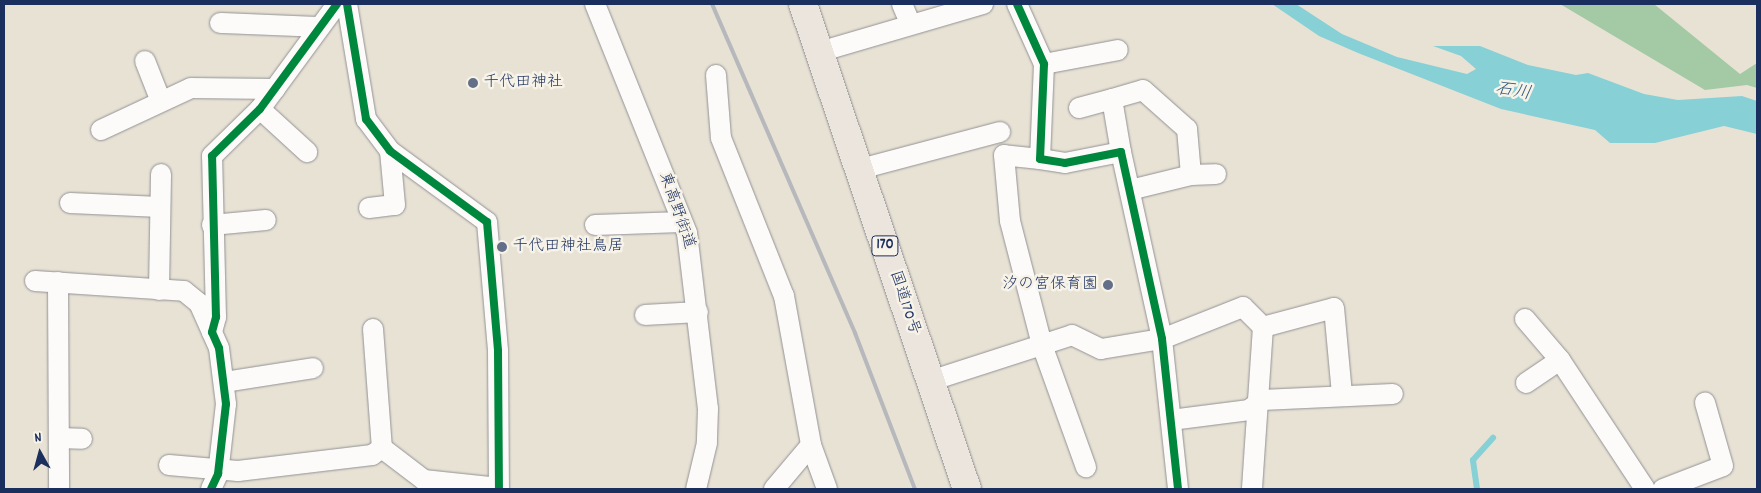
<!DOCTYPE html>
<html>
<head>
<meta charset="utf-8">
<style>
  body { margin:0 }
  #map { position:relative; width:1761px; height:493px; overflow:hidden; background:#e8e2d5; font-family:Dekko,"Klee One",sans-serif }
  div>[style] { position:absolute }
  .forest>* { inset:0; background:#a3caa5 }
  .water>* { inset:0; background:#87d0d6 }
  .stream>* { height:6px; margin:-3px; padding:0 3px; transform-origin:3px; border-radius:3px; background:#87d0d6 }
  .roads { filter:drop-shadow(0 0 1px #929294) drop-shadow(0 0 1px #929294) }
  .minor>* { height:20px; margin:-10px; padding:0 10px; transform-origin:10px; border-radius:10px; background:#fcfbf9 }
  .highway>* { height:28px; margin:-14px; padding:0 14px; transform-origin:14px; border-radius:14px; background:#ece5dd }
  .rail>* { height:4px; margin:-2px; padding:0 2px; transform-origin:2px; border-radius:2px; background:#b6b8bb }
  .cycleway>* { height:8px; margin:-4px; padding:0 4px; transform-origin:4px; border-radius:4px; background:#00873e }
  .dots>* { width:14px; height:14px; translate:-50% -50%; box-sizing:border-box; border:2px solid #f7f3e8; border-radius:50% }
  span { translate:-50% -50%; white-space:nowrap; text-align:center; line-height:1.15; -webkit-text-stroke:5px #f7f3e8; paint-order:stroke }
  .shield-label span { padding:1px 4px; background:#f7f3e8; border:1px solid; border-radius:4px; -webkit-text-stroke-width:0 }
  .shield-label { font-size:15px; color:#1b2f5e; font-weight:700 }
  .poi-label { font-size:16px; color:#1b2f5e }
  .left { translate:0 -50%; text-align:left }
  .right { translate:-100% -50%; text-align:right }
  .street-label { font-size:16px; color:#1b2f5e }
  .water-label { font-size:18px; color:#2c567c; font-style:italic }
  .frame { position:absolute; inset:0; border:5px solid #1b2f5e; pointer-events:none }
  .north { position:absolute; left:15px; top:428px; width:50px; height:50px; -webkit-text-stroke:4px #f7f3e8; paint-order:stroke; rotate:353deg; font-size:14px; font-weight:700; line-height:20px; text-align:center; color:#1b2f5e }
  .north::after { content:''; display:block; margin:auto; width:18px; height:22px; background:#1b2f5e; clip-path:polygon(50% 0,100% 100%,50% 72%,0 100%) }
</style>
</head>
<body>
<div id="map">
  <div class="forest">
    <div style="clip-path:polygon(1560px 4px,1654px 4px,1740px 74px,1757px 63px,1757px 88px,1747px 85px,1705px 90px)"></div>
  </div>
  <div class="water">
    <div style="clip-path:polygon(1272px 4px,1296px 4px,1342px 34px,1397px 57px,1467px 74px,1476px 69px,1461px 56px,1433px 46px,1480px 46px,1528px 65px,1576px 75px,1588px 73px,1644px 94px,1678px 100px,1742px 96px,1757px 101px,1757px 134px,1724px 126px,1655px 143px,1610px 143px,1595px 130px,1501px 109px,1358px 53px,1319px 36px)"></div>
  </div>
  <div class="stream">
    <div style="left:1477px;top:489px;width:29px;rotate:-98deg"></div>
    <div style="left:1473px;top:460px;width:30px;rotate:-48deg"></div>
  </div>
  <div class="roads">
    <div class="minor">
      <div style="left:347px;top:4px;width:117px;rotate:80.6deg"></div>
      <div style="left:366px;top:119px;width:40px;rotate:53deg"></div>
      <div style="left:390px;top:151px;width:120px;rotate:36.2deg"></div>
      <div style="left:487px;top:222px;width:129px;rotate:85.1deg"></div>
      <div style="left:498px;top:351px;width:138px;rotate:89.6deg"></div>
      <div style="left:595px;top:4px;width:247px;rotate:68.1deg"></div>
      <div style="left:687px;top:233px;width:177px;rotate:83.2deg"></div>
      <div style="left:708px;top:409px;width:34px;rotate:92deg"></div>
      <div style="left:707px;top:443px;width:47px;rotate:103.4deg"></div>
      <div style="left:902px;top:4px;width:21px;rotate:67deg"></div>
      <div style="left:1017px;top:4px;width:66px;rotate:65.8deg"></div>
      <div style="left:1044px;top:64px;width:95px;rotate:92.4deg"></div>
      <div style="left:1040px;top:159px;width:25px;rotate:9deg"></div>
      <div style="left:1065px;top:163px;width:57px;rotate:-11.1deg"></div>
      <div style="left:1121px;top:152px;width:191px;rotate:77.6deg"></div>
      <div style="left:1162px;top:339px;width:151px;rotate:83.9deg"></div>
      <div style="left:220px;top:23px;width:99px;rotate:2.3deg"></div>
      <div style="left:819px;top:52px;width:171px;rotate:-16.3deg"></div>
      <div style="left:145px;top:61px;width:41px;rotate:68.5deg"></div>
      <div style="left:1044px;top:64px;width:75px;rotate:-10.7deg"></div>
      <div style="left:716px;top:75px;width:63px;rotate:85.5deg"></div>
      <div style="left:721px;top:138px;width:170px;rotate:68.3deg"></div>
      <div style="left:784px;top:296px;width:151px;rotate:79.7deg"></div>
      <div style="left:811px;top:445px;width:47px;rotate:70deg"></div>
      <div style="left:1112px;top:99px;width:32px;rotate:-16deg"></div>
      <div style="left:1143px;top:90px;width:59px;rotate:41.6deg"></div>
      <div style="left:1187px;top:129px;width:46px;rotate:85deg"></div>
      <div style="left:1191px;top:175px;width:25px;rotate:-2deg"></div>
      <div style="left:1079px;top:108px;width:34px;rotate:-15deg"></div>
      <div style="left:1112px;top:99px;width:54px;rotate:80.4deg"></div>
      <div style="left:260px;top:109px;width:64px;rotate:42.5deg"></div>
      <div style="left:101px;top:130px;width:99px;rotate:-25deg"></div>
      <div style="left:191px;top:88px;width:84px;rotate:0.7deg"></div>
      <div style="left:1040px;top:159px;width:36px;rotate:-174deg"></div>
      <div style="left:1004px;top:155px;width:66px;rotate:84.8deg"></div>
      <div style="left:1010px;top:221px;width:128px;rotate:75.5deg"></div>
      <div style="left:1042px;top:345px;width:130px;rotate:70.2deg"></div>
      <div style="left:860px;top:169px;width:145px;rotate:-14.8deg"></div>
      <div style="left:1130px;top:190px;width:63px;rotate:-13.8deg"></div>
      <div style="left:70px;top:203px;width:90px;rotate:2.5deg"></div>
      <div style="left:369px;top:208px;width:26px;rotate:-7deg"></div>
      <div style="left:395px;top:205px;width:54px;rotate:-95.3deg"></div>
      <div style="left:212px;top:225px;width:54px;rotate:-5.3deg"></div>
      <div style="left:595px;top:225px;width:87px;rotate:-2deg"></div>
      <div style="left:35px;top:281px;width:149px;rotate:3.8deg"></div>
      <div style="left:184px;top:291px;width:19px;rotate:39deg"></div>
      <div style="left:199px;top:303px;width:32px;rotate:66deg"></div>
      <div style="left:58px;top:282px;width:207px;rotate:89.7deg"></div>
      <div style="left:159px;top:290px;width:116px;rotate:-89deg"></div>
      <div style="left:645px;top:315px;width:53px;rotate:-3.2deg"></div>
      <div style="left:1525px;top:319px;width:54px;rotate:49.5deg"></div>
      <div style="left:1560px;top:360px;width:154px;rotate:56.6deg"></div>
      <div style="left:1263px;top:327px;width:73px;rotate:-15deg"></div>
      <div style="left:1334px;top:308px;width:86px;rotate:84.7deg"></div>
      <div style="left:373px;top:329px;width:119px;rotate:85.7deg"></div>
      <div style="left:382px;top:448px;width:53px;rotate:37.3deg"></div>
      <div style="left:424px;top:480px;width:75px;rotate:6.1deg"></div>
      <div style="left:930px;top:381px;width:149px;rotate:-17.9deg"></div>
      <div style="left:1072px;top:335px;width:32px;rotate:26deg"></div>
      <div style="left:1101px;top:349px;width:62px;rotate:-9.3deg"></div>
      <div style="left:1162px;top:339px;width:87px;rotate:-21.6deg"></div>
      <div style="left:1243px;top:307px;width:28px;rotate:45deg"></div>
      <div style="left:1263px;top:327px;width:162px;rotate:93.9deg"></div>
      <div style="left:224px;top:382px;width:90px;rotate:-8.9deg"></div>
      <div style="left:1526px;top:383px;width:41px;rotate:-34.1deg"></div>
      <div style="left:1171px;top:420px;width:79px;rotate:-7.3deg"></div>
      <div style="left:1249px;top:410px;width:16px;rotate:-38deg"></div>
      <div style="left:1262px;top:400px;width:131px;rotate:-2.6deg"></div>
      <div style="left:59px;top:438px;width:23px;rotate:2deg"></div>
      <div style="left:169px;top:465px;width:69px;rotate:5deg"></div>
      <div style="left:238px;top:471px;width:135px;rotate:-6.8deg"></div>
      <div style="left:372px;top:455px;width:12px;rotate:-35deg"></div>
      <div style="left:211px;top:489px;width:17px;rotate:-65deg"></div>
      <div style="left:218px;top:474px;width:70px;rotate:-83.5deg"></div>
      <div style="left:226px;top:404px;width:56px;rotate:-97.1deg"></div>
      <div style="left:219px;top:348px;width:17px;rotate:-114deg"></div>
      <div style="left:212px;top:332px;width:16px;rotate:-75deg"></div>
      <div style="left:216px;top:317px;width:161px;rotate:-91.4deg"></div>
      <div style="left:212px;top:156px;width:67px;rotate:-44.4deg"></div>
      <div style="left:260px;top:109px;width:130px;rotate:-53.7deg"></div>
      <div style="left:774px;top:489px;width:57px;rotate:-49.9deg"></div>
      <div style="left:1663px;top:489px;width:64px;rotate:-21deg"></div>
      <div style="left:1723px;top:466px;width:66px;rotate:-105.9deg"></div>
    </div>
    <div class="highway">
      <div style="left:803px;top:4px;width:512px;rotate:71.32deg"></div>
    </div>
  </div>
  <div class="rail">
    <div style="left:712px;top:4px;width:359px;rotate:66.5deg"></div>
    <div style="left:855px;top:333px;width:167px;rotate:69deg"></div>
  </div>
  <div class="cycleway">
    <div style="left:347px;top:4px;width:117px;rotate:80.6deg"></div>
    <div style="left:366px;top:119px;width:40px;rotate:53deg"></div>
    <div style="left:390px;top:151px;width:120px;rotate:36.2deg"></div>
    <div style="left:487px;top:222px;width:129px;rotate:85.1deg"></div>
    <div style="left:498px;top:351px;width:138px;rotate:89.6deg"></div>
    <div style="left:1017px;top:4px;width:66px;rotate:65.8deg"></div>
    <div style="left:1044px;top:64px;width:95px;rotate:92.4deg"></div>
    <div style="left:1040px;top:159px;width:25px;rotate:9deg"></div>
    <div style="left:1065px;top:163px;width:57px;rotate:-11.1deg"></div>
    <div style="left:1121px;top:152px;width:191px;rotate:77.6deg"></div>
    <div style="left:1162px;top:339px;width:151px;rotate:83.9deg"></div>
    <div style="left:211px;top:489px;width:17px;rotate:-65deg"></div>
    <div style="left:218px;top:474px;width:70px;rotate:-83.5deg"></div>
    <div style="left:226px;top:404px;width:56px;rotate:-97.1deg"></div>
    <div style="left:219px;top:348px;width:17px;rotate:-114deg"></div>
    <div style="left:212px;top:332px;width:16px;rotate:-75deg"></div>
    <div style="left:216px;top:317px;width:161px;rotate:-91.4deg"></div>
    <div style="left:212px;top:156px;width:67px;rotate:-44.4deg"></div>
    <div style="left:260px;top:109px;width:130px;rotate:-53.7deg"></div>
  </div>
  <div class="dots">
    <div style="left:473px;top:83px;background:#636e88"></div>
    <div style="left:502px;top:247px;background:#636e88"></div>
    <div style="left:1108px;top:285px;background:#636e88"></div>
  </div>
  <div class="shield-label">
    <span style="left:885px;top:246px">170</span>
  </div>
  <div class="poi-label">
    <span class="left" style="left:483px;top:83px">千代田神社</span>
    <span class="left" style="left:512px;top:247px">千代田神社鳥居</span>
    <span class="right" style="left:1098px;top:285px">汐の宮保育園</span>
  </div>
  <div class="street-label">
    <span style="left:676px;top:211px;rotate:71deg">東高野街道</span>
    <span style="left:904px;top:303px;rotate:72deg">国道170号</span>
  </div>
  <div class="water-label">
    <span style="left:1513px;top:93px;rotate:10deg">石川</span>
  </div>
  <div class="frame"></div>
  <div class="north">N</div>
</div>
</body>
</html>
